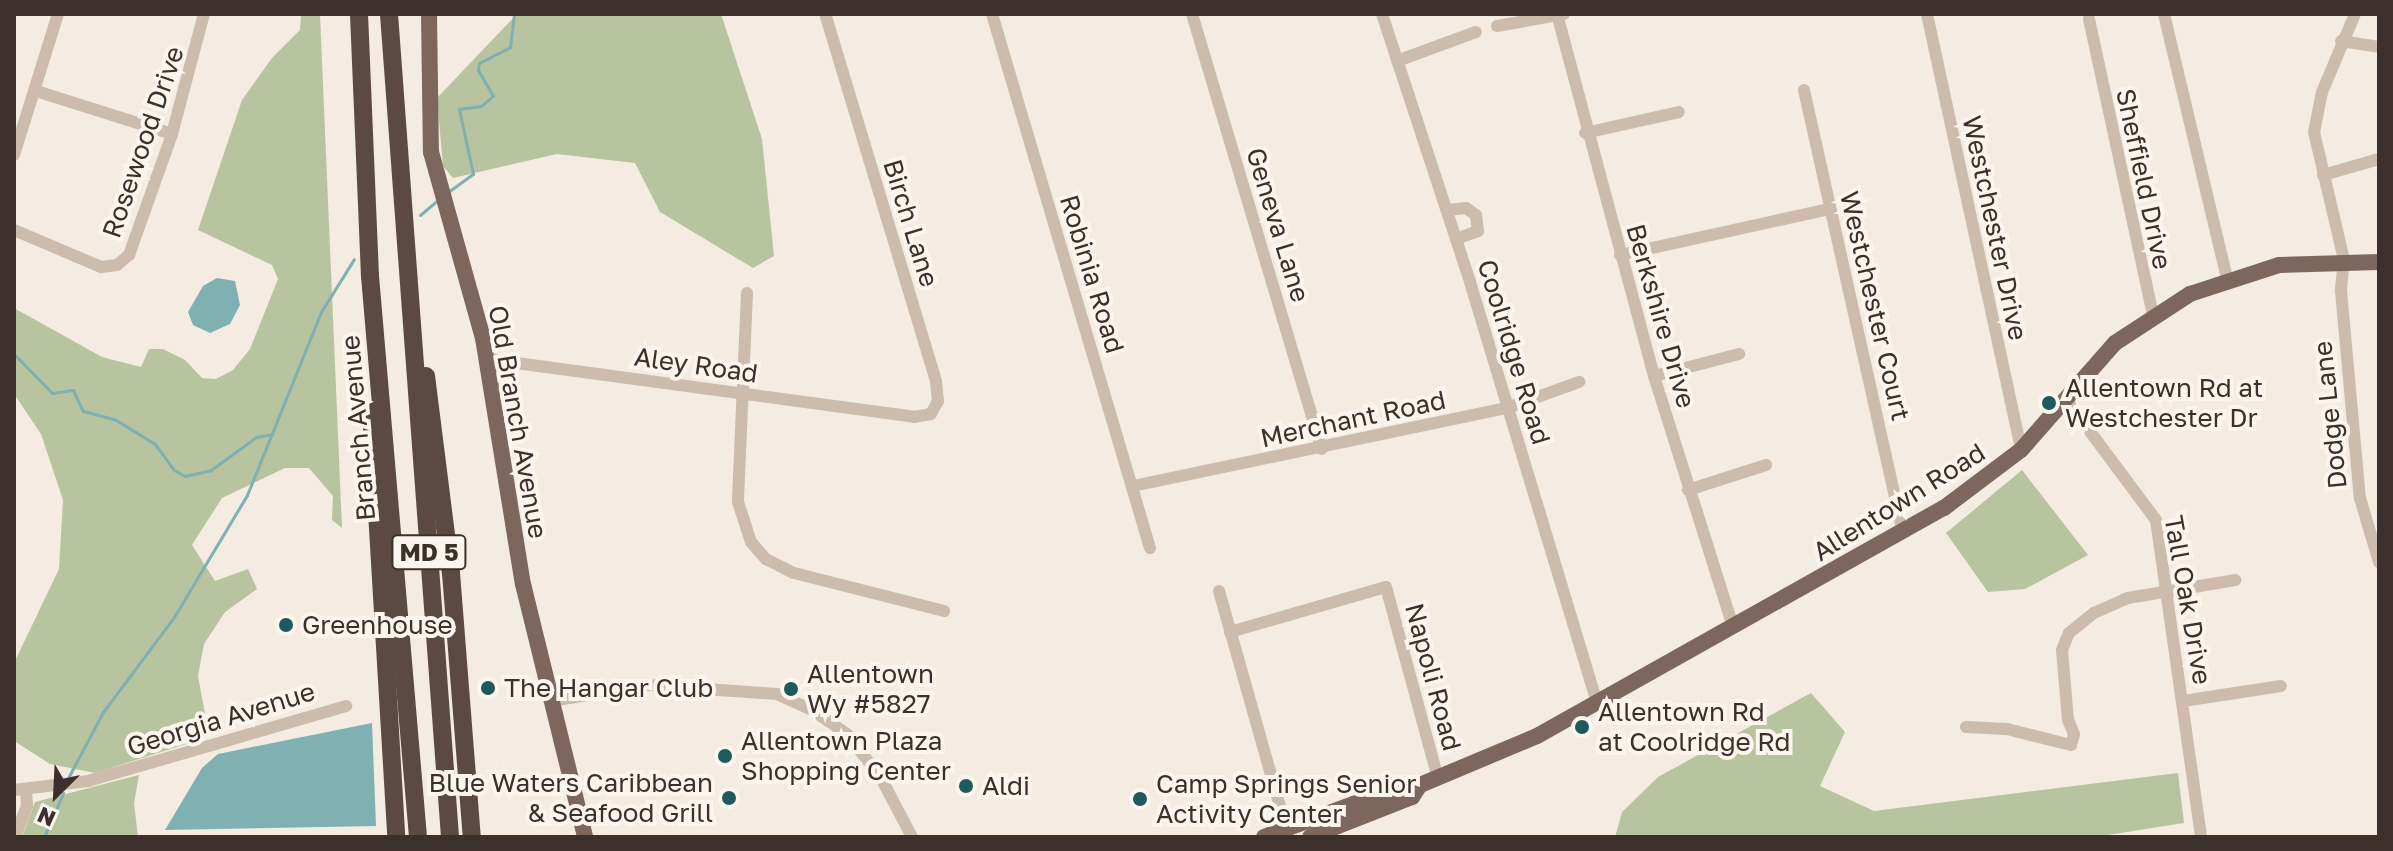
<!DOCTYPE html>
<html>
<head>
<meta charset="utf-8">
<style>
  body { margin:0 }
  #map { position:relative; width:2393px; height:851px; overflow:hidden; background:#f4ebe1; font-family:"Golos Text",sans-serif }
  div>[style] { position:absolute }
  .green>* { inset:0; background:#b8c4a0 }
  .water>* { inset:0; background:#7fb0b2 }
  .stream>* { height:3px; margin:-1.5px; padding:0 1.5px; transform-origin:1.5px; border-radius:1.5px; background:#7fb0b2 }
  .minor>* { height:12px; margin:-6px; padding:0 6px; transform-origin:6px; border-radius:6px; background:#cdbbac }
  .major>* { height:16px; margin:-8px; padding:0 8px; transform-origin:8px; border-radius:8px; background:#7d675c }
  .highway>* { height:18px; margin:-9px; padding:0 9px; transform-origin:9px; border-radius:9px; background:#5c4a42 }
  .dots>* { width:22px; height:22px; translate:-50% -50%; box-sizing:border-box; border:4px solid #fbf5ee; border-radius:50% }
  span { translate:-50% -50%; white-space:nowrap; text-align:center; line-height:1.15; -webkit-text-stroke:8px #fbf5ee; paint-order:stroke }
  .shield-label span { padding:2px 6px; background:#fbf5ee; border:2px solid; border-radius:6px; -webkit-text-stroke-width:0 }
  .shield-label { font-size:24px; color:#3b302b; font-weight:700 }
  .street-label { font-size:26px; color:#3b302b }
  .poi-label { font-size:26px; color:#3b302b }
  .left { translate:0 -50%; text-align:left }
  .right { translate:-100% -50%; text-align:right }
  .frame { position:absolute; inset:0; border:16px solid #3b302b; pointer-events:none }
  .north { position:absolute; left:16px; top:755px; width:80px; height:80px; -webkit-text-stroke:6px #fbf5ee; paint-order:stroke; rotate:204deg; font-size:22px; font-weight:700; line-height:32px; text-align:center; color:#3b302b }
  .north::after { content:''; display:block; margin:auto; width:28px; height:36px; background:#3b302b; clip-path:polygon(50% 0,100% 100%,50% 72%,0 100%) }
</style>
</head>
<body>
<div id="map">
  <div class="green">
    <div style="clip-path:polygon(301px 14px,320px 14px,342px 528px,332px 520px,333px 496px,309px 468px,285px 468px,222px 498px,192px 545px,215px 581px,248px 569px,257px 589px,225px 612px,204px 644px,198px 676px,208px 730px,199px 740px,95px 773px,50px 764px,14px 741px,14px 663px,59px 569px,63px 500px,41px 434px,14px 394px,14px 308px,102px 357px,141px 367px,149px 349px,163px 349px,185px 360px,202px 378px,216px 379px,233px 370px,250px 349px,278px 279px,272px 265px,198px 230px,242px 100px,272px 58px,300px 30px)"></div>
    <div style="clip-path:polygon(517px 14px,721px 14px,762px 139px,774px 256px,753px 268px,660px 212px,635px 163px,557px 154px,453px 178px,443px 166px,437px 98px)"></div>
    <div style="clip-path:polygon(2022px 470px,2088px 555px,2025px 589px,1988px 592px,1946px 533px)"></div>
    <div style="clip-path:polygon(1811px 693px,1845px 732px,1820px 786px,1874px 811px,2178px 773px,2184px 823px,2095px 837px,1615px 837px,1622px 812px,1658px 777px)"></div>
    <div style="clip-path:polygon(139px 775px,134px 803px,138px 837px,22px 837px,35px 802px)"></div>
  </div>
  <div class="water">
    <div style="clip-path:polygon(217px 278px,235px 281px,240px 305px,230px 324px,210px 333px,193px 325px,188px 312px,203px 286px)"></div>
    <div style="clip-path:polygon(372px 723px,376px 826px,165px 830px,202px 768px,218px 754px)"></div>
  </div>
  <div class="stream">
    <div style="left:448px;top:192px;width:31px;rotate:-36deg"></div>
    <div style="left:473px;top:174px;width:66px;rotate:-102.2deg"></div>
    <div style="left:459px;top:109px;width:22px;rotate:-8deg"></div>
    <div style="left:481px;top:106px;width:16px;rotate:-40deg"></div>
    <div style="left:493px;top:96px;width:30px;rotate:-120deg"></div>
    <div style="left:478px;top:70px;width:7px;rotate:-82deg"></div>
    <div style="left:479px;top:63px;width:35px;rotate:-27deg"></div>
    <div style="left:510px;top:47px;width:33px;rotate:-83deg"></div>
    <div style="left:420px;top:215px;width:25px;rotate:-40deg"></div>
    <div style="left:14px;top:354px;width:54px;rotate:45.7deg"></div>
    <div style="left:52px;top:393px;width:21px;rotate:-8deg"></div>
    <div style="left:73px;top:390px;width:23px;rotate:65deg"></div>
    <div style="left:83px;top:411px;width:34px;rotate:15deg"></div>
    <div style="left:116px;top:420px;width:46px;rotate:31.6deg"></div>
    <div style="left:155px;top:444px;width:32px;rotate:54deg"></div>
    <div style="left:174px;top:470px;width:13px;rotate:29deg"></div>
    <div style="left:185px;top:476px;width:27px;rotate:-13deg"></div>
    <div style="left:211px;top:470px;width:56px;rotate:-36.3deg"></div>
    <div style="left:256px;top:437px;width:17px;rotate:-10deg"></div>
    <div style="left:68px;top:778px;width:75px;rotate:-62.1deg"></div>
    <div style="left:103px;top:712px;width:119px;rotate:-53.2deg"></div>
    <div style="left:174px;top:617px;width:142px;rotate:-59.1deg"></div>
    <div style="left:247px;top:495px;width:197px;rotate:-68deg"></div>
    <div style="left:321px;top:312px;width:62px;rotate:-58.1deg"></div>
    <div style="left:44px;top:837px;width:48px;rotate:-66.6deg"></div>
  </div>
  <div class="minor">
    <div style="left:992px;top:14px;width:557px;rotate:73.52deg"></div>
    <div style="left:1192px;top:14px;width:454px;rotate:73.4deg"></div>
    <div style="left:1382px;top:14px;width:282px;rotate:71.8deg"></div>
    <div style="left:1470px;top:282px;width:442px;rotate:73.2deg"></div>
    <div style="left:1557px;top:14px;width:375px;rotate:75deg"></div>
    <div style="left:1654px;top:376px;width:263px;rotate:72.5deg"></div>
    <div style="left:1927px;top:14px;width:446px;rotate:77.8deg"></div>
    <div style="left:2164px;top:14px;width:271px;rotate:76.6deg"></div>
    <div style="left:2355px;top:14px;width:85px;rotate:112.9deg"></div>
    <div style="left:2322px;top:92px;width:41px;rotate:101.3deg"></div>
    <div style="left:2314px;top:132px;width:131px;rotate:76.8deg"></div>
    <div style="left:2344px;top:260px;width:31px;rotate:96deg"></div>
    <div style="left:2341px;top:291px;width:208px;rotate:84.8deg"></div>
    <div style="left:2360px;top:498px;width:67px;rotate:73.5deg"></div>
    <div style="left:2089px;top:19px;width:302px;rotate:77.8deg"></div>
    <div style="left:1497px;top:26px;width:68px;rotate:-10.2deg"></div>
    <div style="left:2341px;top:41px;width:38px;rotate:9deg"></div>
    <div style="left:1397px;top:61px;width:84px;rotate:-20.2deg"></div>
    <div style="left:1804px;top:90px;width:453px;rotate:77.4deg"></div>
    <div style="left:36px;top:91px;width:143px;rotate:17.5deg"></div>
    <div style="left:1585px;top:133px;width:96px;rotate:-12.6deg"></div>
    <div style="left:14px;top:155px;width:148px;rotate:-72.7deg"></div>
    <div style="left:2323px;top:175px;width:58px;rotate:-15.9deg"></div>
    <div style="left:1447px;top:210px;width:19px;rotate:-6deg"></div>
    <div style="left:1466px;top:208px;width:12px;rotate:35deg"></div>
    <div style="left:1476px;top:215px;width:16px;rotate:83deg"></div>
    <div style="left:1478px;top:231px;width:23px;rotate:160deg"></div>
    <div style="left:14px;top:230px;width:95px;rotate:23deg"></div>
    <div style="left:101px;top:267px;width:16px;rotate:-7deg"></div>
    <div style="left:117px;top:265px;width:16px;rotate:-40deg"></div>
    <div style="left:129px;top:255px;width:128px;rotate:-70.4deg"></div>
    <div style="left:172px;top:134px;width:124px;rotate:-75.1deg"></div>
    <div style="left:1620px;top:255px;width:215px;rotate:-12.4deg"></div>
    <div style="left:747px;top:293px;width:209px;rotate:92.5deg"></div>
    <div style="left:738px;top:502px;width:42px;rotate:72deg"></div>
    <div style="left:751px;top:542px;width:23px;rotate:49deg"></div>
    <div style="left:766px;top:559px;width:31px;rotate:27deg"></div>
    <div style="left:794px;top:573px;width:155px;rotate:14.2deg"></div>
    <div style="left:487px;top:359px;width:431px;rotate:7.7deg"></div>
    <div style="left:914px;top:417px;width:17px;rotate:-10deg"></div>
    <div style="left:931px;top:414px;width:15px;rotate:-62deg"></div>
    <div style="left:938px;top:401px;width:20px;rotate:-96deg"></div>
    <div style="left:936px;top:381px;width:383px;rotate:-106.8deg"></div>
    <div style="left:1654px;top:376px;width:88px;rotate:-14.5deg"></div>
    <div style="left:2065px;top:398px;width:152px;rotate:53.3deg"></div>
    <div style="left:2156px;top:520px;width:320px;rotate:81.9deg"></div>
    <div style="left:1133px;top:486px;width:382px;rotate:-11.8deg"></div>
    <div style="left:1507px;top:408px;width:77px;rotate:-19.9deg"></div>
    <div style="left:1688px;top:490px;width:82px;rotate:-17.8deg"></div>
    <div style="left:1219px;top:591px;width:246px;rotate:74.2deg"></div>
    <div style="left:1230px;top:632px;width:162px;rotate:-16.1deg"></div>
    <div style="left:1386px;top:587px;width:199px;rotate:74.8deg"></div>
    <div style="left:551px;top:701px;width:98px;rotate:-9.4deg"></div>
    <div style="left:648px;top:685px;width:129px;rotate:4deg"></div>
    <div style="left:777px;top:694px;width:41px;rotate:24.7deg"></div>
    <div style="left:814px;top:711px;width:40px;rotate:34.9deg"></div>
    <div style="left:847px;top:734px;width:56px;rotate:52.3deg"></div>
    <div style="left:881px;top:778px;width:67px;rotate:62.3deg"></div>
    <div style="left:2183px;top:701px;width:99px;rotate:-8.7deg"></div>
    <div style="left:1966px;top:727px;width:41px;rotate:2.8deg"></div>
    <div style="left:2007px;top:729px;width:66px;rotate:14deg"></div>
    <div style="left:2071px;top:745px;width:11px;rotate:-75deg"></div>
    <div style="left:2074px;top:734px;width:15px;rotate:-113deg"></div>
    <div style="left:2068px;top:720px;width:70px;rotate:-94.9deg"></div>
    <div style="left:2062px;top:650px;width:18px;rotate:-68deg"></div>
    <div style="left:2069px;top:633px;width:32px;rotate:-39deg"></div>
    <div style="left:2094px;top:613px;width:37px;rotate:-24deg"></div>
    <div style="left:2128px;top:598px;width:109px;rotate:-9.5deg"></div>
    <div style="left:14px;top:790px;width:75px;rotate:-6.9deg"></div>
    <div style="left:88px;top:781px;width:269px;rotate:-16.2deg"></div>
    <div style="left:15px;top:837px;width:34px;rotate:-69deg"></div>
    <div style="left:27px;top:805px;width:16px;rotate:-94deg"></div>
  </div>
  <div class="major">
    <div style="left:429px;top:14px;width:138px;rotate:89.2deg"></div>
    <div style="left:431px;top:152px;width:193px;rotate:74.4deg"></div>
    <div style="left:483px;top:338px;width:249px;rotate:80.8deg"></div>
    <div style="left:523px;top:584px;width:260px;rotate:76.2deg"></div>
    <div style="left:1264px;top:837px;width:153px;rotate:-20.3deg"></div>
    <div style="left:1407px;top:784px;width:13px;rotate:4deg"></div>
    <div style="left:1420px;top:785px;width:127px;rotate:-22.7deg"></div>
    <div style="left:1537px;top:736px;width:467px;rotate:-29.3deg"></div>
    <div style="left:1944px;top:508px;width:96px;rotate:-37deg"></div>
    <div style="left:2021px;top:450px;width:142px;rotate:-48.7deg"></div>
    <div style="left:2115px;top:343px;width:90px;rotate:-33.2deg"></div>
    <div style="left:2190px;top:294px;width:94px;rotate:-18deg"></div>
    <div style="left:2279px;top:265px;width:100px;rotate:-1.7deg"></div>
    <div style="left:1310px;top:837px;width:110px;rotate:-21.4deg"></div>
    <div style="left:1412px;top:797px;width:14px;rotate:-56deg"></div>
  </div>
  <div class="highway">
    <div style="left:359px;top:14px;width:262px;rotate:87.6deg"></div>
    <div style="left:370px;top:276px;width:563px;rotate:85.11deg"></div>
    <div style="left:389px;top:14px;width:825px;rotate:85.76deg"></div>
    <div style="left:426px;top:376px;width:199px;rotate:82.8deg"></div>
    <div style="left:451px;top:573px;width:265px;rotate:85.5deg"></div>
    <div style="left:371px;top:411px;width:427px;rotate:86.6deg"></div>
  </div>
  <div class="dots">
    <div style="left:2049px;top:403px;background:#1f5a5e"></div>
    <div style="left:286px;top:625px;background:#1f5a5e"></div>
    <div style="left:488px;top:688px;background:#1f5a5e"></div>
    <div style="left:791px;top:689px;background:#1f5a5e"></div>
    <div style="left:1582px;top:727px;background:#1f5a5e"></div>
    <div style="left:725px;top:756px;background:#1f5a5e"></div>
    <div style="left:966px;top:786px;background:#1f5a5e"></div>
    <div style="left:729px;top:798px;background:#1f5a5e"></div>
    <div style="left:1140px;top:799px;background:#1f5a5e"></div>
  </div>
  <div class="shield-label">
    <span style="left:429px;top:552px">MD 5</span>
  </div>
  <div class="street-label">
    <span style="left:143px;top:142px;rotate:-71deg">Rosewood Drive</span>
    <span style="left:2144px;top:179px;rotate:78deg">Sheffield Drive</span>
    <span style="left:911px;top:223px;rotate:73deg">Birch Lane</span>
    <span style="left:1278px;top:225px;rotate:73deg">Geneva Lane</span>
    <span style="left:1995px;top:228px;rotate:78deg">Westchester Drive</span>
    <span style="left:1092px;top:274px;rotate:73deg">Robinia Road</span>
    <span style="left:1875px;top:306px;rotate:77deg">Westchester Court</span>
    <span style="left:1661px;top:316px;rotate:74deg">Berkshire Drive</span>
    <span style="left:1514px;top:352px;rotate:73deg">Coolridge Road</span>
    <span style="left:696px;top:365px;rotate:8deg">Aley Road</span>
    <span style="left:2330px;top:415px;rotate:-96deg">Dodge Lane</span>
    <span style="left:1353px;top:419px;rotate:-12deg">Merchant Road</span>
    <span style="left:518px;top:422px;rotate:80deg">Old Branch Avenue</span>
    <span style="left:358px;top:428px;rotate:-95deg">Branch Avenue</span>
    <span style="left:1899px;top:502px;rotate:-32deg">Allentown Road</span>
    <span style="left:2188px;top:600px;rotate:80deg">Tall Oak Drive</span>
    <span style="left:1433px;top:677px;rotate:75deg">Napoli Road</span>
    <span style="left:221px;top:719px;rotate:-17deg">Georgia Avenue</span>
  </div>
  <div class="poi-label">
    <span class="left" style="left:2065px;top:403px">Allentown Rd at<br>Westchester Dr</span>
    <span class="left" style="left:302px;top:625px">Greenhouse</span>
    <span class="left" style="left:807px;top:689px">Allentown<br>Wy #5827</span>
    <span class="left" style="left:504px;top:688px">The Hangar Club</span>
    <span class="left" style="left:1598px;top:727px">Allentown Rd<br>at Coolridge Rd</span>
    <span class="left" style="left:741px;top:756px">Allentown Plaza<br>Shopping Center</span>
    <span class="right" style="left:713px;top:798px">Blue Waters Caribbean<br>&amp; Seafood Grill</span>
    <span class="left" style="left:1156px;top:799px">Camp Springs Senior<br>Activity Center</span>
    <span class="left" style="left:982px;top:786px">Aldi</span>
  </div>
  <div class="frame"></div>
  <div class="north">N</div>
</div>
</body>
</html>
